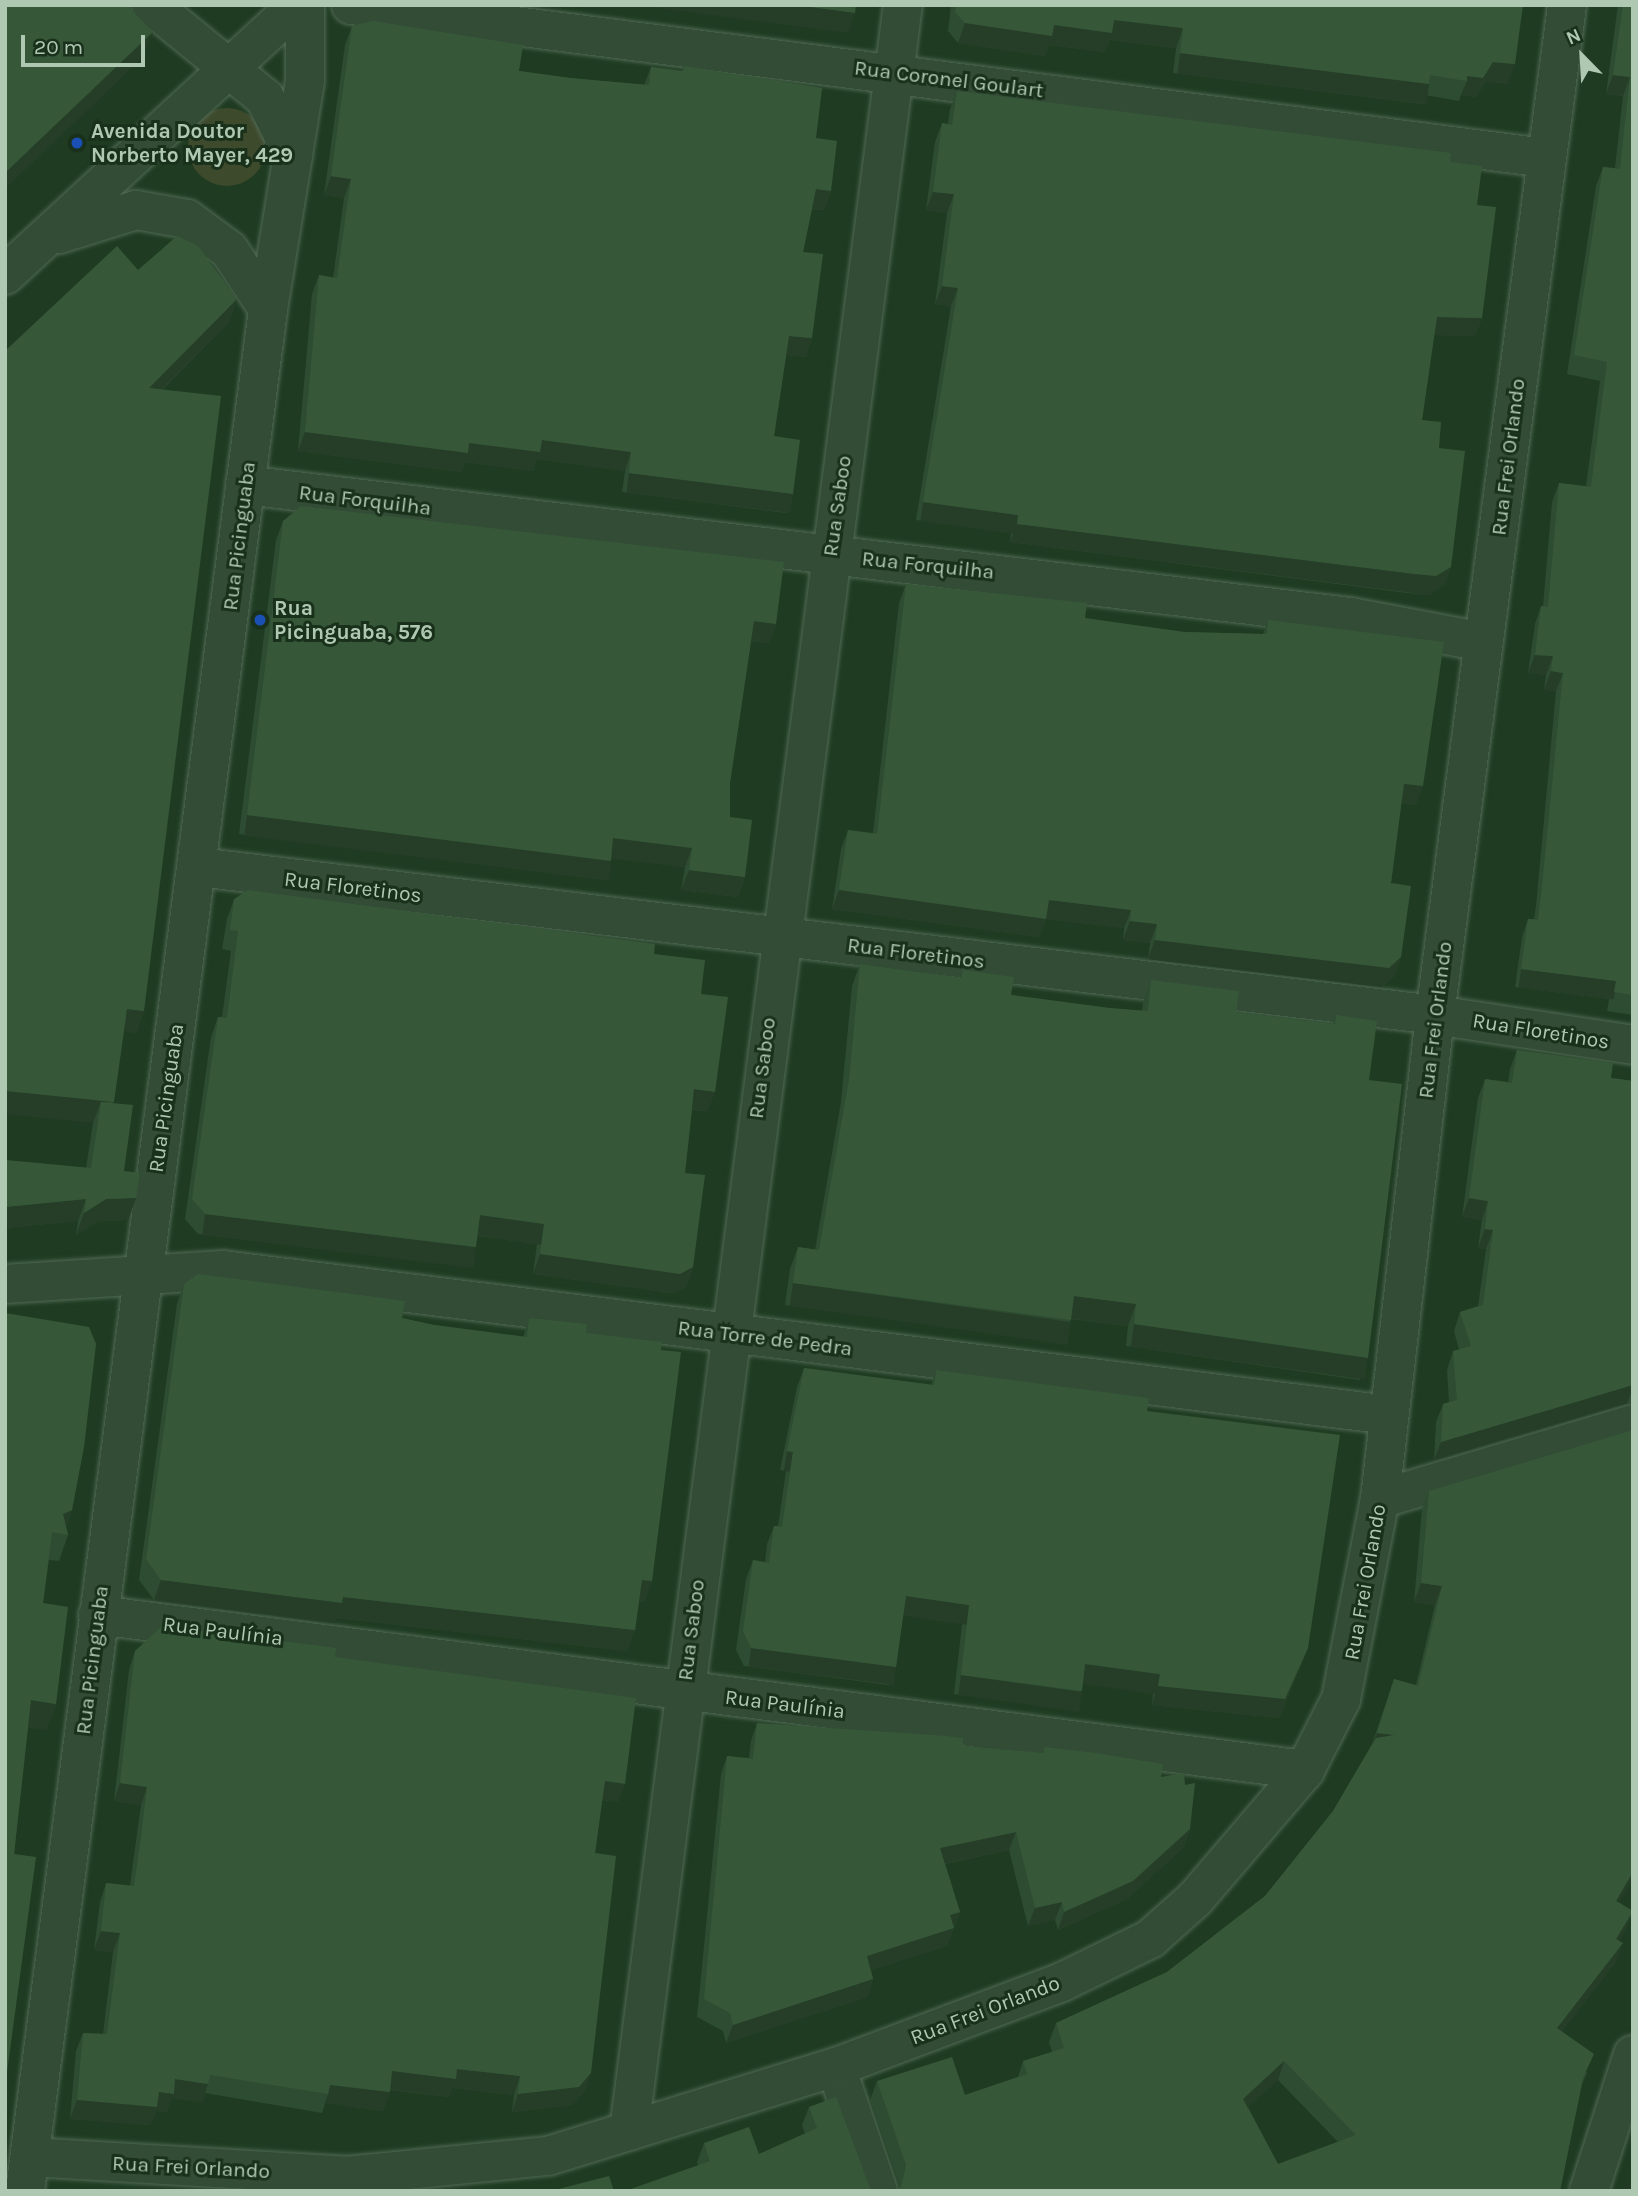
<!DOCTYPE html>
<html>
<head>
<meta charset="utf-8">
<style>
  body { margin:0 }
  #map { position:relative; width:1638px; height:2196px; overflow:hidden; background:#1f3c22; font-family:Karla,sans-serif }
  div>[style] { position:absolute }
  .green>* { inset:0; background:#3e4a2c }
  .round { border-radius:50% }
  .roads { filter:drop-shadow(0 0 2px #516a54) drop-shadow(0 0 2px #516a54) }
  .minor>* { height:38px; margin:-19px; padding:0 19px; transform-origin:19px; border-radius:19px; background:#334c36 }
  .wall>* { inset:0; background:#2e4c31 }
  .shaded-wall>* { inset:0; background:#263e28; transform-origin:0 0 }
  .building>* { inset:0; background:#365839 }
  .dots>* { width:19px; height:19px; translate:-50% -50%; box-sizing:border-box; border:4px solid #19311b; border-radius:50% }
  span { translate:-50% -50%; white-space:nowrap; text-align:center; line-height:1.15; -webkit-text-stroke:6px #19311b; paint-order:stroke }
  .street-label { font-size:21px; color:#aec8b1 }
  .poi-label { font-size:21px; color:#aec8b1; font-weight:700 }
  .left { translate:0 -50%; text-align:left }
  .frame { position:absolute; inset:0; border:7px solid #aec8b1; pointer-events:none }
  .north { position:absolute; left:1547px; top:21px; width:70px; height:70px; -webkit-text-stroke:5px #19311b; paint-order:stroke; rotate:336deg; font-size:19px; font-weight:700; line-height:28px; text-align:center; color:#aec8b1 }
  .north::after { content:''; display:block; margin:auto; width:24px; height:32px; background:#aec8b1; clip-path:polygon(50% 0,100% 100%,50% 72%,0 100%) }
  .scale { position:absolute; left:21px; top:35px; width:124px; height:32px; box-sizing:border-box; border:4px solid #aec8b1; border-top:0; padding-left:9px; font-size:21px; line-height:24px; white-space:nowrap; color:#aec8b1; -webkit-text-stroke:5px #19311b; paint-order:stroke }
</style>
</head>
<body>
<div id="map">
  <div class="green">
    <div class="round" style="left:188px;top:108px;width:78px;height:78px"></div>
  </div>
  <div class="roads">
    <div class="minor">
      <div style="left:151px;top:5px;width:147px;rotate:39.2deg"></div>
      <div style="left:265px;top:98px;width:64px;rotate:63.8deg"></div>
      <div style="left:351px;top:5px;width:1205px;rotate:7.3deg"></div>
      <div style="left:59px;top:234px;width:81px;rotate:-17.3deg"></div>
      <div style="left:136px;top:210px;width:52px;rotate:10deg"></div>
      <div style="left:187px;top:219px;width:52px;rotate:36.4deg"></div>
      <div style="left:229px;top:250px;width:71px;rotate:56.5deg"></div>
      <div style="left:5px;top:275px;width:398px;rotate:-42.7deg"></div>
      <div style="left:245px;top:485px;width:1113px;rotate:6.81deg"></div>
      <div style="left:1350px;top:617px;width:136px;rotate:10.6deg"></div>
      <div style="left:198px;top:867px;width:1246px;rotate:6.82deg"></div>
      <div style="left:1435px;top:1015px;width:200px;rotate:8.6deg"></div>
      <div style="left:5px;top:1284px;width:218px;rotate:-3.7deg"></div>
      <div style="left:223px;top:1270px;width:1175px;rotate:7.09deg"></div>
      <div style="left:1380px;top:1499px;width:264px;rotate:-16.5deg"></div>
      <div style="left:98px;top:1615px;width:1217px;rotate:7.32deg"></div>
      <div style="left:836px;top:2067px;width:131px;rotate:71.3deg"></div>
      <div style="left:629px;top:2131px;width:2144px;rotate:-82.66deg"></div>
      <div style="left:30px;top:2157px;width:317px;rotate:3.4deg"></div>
      <div style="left:346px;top:2176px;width:203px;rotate:-5.7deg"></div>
      <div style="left:548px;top:2156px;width:301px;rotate:-17.2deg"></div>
      <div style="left:836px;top:2067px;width:241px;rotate:-20.6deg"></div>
      <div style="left:1062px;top:1982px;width:98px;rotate:-26deg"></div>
      <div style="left:1150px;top:1939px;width:60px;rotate:-41.6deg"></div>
      <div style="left:1195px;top:1899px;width:170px;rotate:-49.5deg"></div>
      <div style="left:1305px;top:1770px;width:80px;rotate:-63.1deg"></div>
      <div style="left:1341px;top:1699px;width:204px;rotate:-79deg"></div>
      <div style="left:1380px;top:1499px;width:487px;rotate:-83.5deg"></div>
      <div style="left:1435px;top:1015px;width:1019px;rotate:-82.55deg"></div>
      <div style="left:25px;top:2191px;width:1898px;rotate:-82.64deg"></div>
      <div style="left:268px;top:309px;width:232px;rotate:-80.8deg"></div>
      <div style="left:305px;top:80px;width:75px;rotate:-90deg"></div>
      <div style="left:1589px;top:2191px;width:143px;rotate:-72.1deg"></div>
    </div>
  </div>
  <div class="wall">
    <div style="clip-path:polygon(951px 5px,1523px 5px,1508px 84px,1486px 81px,1476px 97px,1461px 95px,1459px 101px,1425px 95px,1422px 104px,1173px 73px,1176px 48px,1110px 40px,1105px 52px,1049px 45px,1045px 56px,958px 43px,948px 31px)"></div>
    <div style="clip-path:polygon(1618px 5px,1633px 5px,1633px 1015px,1607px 1011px,1609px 999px,1515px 987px,1522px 937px,1528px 919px,1534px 919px,1536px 906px,1556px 691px,1544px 690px,1546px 675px,1528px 673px,1535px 624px,1541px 606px,1543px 606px,1552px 502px,1559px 483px,1586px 486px,1600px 381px,1567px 374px,1596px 186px,1603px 167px,1615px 168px,1623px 96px,1606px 94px)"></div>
    <div style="clip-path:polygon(352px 26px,519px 71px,570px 78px,644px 85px,651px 67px,682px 71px,684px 66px,816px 138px,831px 191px,824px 210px,812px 209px,803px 252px,812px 338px,806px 357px,786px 355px,774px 436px,793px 494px,786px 513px,622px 492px,625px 471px,537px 459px,533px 471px,465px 462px,461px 472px,298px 451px,312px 294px,319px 275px,333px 278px,344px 198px,324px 195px,345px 45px)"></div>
    <div style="clip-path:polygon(957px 91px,1450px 162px,1477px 205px,1482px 318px,1475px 336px,1434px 335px,1422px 420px,1439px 448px,1451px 567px,1444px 585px,1429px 595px,1407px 593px,1010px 542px,1011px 533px,916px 520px,951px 306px,935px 304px,947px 213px,926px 210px,935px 142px,942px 123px,948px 124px,950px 109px)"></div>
    <div style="clip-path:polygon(138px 270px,237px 299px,229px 322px,162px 390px,144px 1011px,136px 1033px,124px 1031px,113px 1103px,124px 1171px,136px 1198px,128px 1220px,98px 1221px,76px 1235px,78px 1221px,5px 1228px,5px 1160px,86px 1168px,93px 1123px)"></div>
    <div style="clip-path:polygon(283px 521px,776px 624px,769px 643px,751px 641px,730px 783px,730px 817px,745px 877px,738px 897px,681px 890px,685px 867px,611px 858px,604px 880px,239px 834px,276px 540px)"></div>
    <div style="clip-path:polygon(906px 584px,1085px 618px,1184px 632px,1263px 634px,1268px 620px,1416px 805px,1401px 803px,1391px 883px,1401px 957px,1394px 976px,1382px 987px,1148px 959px,1150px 943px,1123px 940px,1124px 928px,1046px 919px,1039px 937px,832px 909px,841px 849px,848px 830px,873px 833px,899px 603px)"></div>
    <div style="clip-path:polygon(234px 899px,654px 954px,701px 994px,708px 1111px,692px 1110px,685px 1173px,693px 1267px,686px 1287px,672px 1293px,533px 1274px,537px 1244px,477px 1236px,469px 1266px,198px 1234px,185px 1219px,211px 1037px,218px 1017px,222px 1017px,231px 951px,222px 949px,227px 919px)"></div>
    <div style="clip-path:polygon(860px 964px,960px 978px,963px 970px,1011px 995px,1109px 1008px,1142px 1011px,1143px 1002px,1151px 980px,1236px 1012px,1333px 1024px,1336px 1015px,1369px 1080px,1360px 1380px,1126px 1346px,1128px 1326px,1071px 1319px,1063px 1342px,785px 1305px,790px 1269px,798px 1247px,815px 1250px,841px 1102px,852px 986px)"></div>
    <div style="clip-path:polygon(1517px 1050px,1611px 1078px,1633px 1081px,1633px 1404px,1627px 1403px,1434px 1460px,1436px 1422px,1443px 1404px,1449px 1402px,1447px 1370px,1453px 1351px,1459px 1350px,1454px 1331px,1460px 1312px,1478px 1306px,1486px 1249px,1478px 1248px,1482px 1220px,1462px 1217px,1478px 1098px,1485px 1079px,1508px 1082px,1510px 1069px)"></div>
    <div style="clip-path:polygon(184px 1284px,402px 1318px,434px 1325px,523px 1337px,529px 1318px,586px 1333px,661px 1350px,652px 1581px,644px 1602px,639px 1601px,635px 1630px,627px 1651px,336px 1618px,334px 1623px,154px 1600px,139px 1580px,177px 1304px)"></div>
    <div style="clip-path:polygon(5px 1313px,72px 1510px,66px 1527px,68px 1535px,59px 1561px,49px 1560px,43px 1603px,56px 1704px,46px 1730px,28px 1727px,14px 1854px)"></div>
    <div style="clip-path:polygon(804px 1368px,931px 1385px,936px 1370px,1147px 1411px,1308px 1648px,1301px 1666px,1279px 1718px,1152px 1705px,1153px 1693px,1083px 1683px,1075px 1710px,954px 1694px,962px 1624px,903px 1615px,896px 1667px,889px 1685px,744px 1666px,736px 1650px,746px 1579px,753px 1560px,765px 1562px,767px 1544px,774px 1526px,778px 1526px,786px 1471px,780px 1470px,797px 1387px)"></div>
    <div style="clip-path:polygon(evenodd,1633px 1430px,1633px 1879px,1619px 1902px,1633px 1912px,1626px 1929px,1619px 1941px,1616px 1962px,1562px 2031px,1587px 2073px,1582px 2084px,1560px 2191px,898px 2188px,899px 2184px,870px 2100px,877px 2081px,965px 2095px,1018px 2077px,1023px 2061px,1052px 2052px,1049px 2042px,1056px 2023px,1167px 1972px,1265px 1896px,1333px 1811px,1372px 1744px,1394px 1679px,1416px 1685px,1435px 1605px,1414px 1602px,1422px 1509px,1429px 1491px,1633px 1430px,1278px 2080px,1338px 2142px,1278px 2164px,1248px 2107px,1278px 2080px)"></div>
    <div style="clip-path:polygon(135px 1651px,335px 1657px,618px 1802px,602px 1800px,595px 1853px,585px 2091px,572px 2105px,512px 2112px,514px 2095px,452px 2088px,449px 2097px,390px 2090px,383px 2111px,325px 2103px,322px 2113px,205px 2093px,202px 2102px,172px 2098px,167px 2112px,156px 2111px,150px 2125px,70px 2119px,76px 2051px,83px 2033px,103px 2034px,113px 1952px,94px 1950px,100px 1902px,106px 1883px,130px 1886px,134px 1855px,141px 1805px,114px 1801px,129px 1670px)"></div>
    <div style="clip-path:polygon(757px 1723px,963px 1746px,1042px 1753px,1044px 1747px,1161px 1777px,1190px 1829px,1184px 1847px,1127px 1899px,1058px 1930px,1055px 1920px,1028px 1926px,1009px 1850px,945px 1864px,960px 1912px,947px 1946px,871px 1970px,873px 1979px,867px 1997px,726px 2043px,723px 2031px,697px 2017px,721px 1774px,727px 1756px,749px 1758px,751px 1741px)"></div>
    <div style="clip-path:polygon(809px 2107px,870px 2188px,698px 2165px,697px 2162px,704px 2143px,759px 2154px,805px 2134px,802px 2125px)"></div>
  </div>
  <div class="shaded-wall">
    <div style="clip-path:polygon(636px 5px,795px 5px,855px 13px,848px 33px)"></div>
    <div style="clip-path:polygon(1114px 20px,1183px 28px,1176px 48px,1110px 40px,1105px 52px,1049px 45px,1045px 56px,958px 43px,965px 23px,1054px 25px)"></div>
    <div style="clip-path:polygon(153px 32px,143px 57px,5px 189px,5px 173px)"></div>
    <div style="left:1180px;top:53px;width:251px;height:21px;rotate:7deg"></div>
    <div style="clip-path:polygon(1493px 62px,1515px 64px,1508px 84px,1486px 81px,1476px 97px,1461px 95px,1467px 81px,1467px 76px)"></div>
    <div style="clip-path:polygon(1613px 75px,1630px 77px,1623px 96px,1606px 94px)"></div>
    <div style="clip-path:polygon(331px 176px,351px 179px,344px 198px,324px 195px)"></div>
    <div style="clip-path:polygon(816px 189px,831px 191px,824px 210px,809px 208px)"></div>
    <div style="clip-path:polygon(933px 192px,954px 194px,947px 213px,926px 210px)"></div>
    <div style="clip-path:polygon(942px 286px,958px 288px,951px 306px,935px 304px)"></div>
    <div style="clip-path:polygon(237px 299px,229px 322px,141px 410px,149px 388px)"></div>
    <div style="clip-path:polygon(1437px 317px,1482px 318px,1475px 336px,1430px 335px)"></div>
    <div style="clip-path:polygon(789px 336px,812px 338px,806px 357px,782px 355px)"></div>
    <div style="clip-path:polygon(305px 432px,469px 443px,542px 440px,631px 452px,625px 471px,537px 459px,533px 471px,465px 462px,461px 472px,298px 451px)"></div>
    <div style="left:629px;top:473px;width:165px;height:20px;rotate:7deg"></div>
    <div style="left:923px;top:502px;width:96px;height:19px;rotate:8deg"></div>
    <div style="clip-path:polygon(1017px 524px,1451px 567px,1444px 585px,1429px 595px,1010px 542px)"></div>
    <div style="clip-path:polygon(754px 621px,776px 624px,769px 643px,747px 640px)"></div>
    <div style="clip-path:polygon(1535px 655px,1553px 656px,1546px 675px,1528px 673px)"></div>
    <div style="clip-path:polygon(1551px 671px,1563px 673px,1556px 691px,1544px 690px)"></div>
    <div style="clip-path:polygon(1404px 784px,1423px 786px,1416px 805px,1397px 802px)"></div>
    <div style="left:247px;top:815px;width:367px;height:21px;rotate:7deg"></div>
    <div style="clip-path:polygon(613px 838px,692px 848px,685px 867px,606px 858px)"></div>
    <div style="clip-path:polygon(689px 870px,745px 877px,738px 897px,681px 890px)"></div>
    <div style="clip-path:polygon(839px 890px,1049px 900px,1131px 910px,1124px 928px,1046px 919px,1039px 937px,832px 909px)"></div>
    <div style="clip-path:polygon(1130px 921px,1157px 924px,1150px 943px,1123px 940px)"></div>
    <div style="clip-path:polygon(1155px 940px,1401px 957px,1394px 976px,1382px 987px,1148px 959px)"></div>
    <div style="left:1521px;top:969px;width:96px;height:19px;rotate:7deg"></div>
    <div style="clip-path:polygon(127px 1009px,144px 1011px,136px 1033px,119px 1031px)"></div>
    <div style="clip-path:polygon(694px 1089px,715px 1092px,708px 1111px,686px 1109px)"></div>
    <div style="clip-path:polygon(5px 1091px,114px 1102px,101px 1102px,93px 1123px,5px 1114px)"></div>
    <div style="clip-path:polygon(136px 1198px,128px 1220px,98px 1221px,76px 1235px,84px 1213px,106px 1199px)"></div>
    <div style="clip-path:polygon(1469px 1198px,1488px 1201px,1482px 1220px,1462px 1217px)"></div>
    <div style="clip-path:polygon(86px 1199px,78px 1221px,5px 1228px,5px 1207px)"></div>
    <div style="left:205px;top:1214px;width:273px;height:21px;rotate:7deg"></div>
    <div style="left:480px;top:1215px;width:65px;height:21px;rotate:8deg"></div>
    <div style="clip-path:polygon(1485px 1229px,1493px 1230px,1486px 1249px,1478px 1248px)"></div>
    <div style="clip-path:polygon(540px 1254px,693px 1267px,686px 1287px,672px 1293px,533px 1274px)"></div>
    <div style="left:793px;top:1283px;width:280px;height:23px;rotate:8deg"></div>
    <div style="clip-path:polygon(1074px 1296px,1136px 1304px,1128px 1326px,1066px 1318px)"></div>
    <div style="left:1134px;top:1324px;width:236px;height:23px;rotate:8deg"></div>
    <div style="clip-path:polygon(1633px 1385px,1633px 1388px,1627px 1403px,1434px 1460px,1441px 1442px)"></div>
    <div style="left:787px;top:1451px;width:6px;height:20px;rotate:9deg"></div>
    <div style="clip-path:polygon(72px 1510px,63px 1534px,63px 1514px)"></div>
    <div style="clip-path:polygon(161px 1580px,343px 1597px,635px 1630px,627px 1651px,336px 1618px,334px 1623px,154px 1600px)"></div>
    <div style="clip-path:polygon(642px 1580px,652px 1581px,644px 1602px,634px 1601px)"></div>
    <div style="clip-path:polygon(1421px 1583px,1442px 1586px,1435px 1605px,1414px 1602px)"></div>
    <div style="left:906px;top:1596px;width:64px;height:20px;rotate:8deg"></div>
    <div style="left:751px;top:1648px;width:146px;height:19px;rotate:7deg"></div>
    <div style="clip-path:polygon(1308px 1648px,1301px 1666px,1279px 1718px,1152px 1705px,1158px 1686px)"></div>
    <div style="left:1085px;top:1664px;width:76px;height:20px;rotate:8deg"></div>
    <div style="left:961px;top:1675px;width:122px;height:20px;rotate:8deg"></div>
    <div style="clip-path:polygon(31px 1700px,56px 1704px,46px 1730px,22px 1727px)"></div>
    <div style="clip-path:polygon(1377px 1733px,1394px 1735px,1370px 1751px)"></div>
    <div style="clip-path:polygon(605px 1781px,625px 1784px,618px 1802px,598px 1799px)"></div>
    <div style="clip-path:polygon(120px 1783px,147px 1787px,141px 1805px,114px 1801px)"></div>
    <div style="clip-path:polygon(1190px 1829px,1184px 1847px,1127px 1899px,1058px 1930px,1064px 1912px)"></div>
    <div style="clip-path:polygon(1016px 1832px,1009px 1850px,934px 1866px,940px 1848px)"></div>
    <div style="clip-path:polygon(1633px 1872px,1633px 1879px,1609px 1919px,1616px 1901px)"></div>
    <div style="clip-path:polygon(1062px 1902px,1055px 1920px,1028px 1926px,1035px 1908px)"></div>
    <div style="clip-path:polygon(1633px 1911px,1626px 1929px,1609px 1958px,1616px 1939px)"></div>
    <div style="clip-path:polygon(960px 1912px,947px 1946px,860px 1974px,867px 1956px,950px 1915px)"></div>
    <div style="clip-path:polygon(101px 1931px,120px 1933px,113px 1952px,94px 1950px)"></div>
    <div style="clip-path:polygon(1623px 1943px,1616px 1962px,1551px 2046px,1557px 2028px)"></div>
    <div style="clip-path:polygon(873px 1979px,867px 1997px,726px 2043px,733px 2025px)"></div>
    <div style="clip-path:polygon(1284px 2061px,1278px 2080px,1236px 2118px,1243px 2099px)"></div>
    <div style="clip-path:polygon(457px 2069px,520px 2076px,514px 2095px,452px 2088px,449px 2097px,386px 2089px,392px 2071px)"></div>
    <div style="clip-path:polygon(591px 2073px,585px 2091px,572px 2105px,512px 2112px,518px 2094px)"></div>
    <div style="clip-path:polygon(175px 2079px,208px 2084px,202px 2102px,172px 2098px,167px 2112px,156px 2111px,150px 2125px,70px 2119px,77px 2100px,159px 2092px)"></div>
    <div style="clip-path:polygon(330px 2085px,390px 2092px,383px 2111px,325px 2103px,328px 2094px)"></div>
  </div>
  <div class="building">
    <div style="clip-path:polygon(5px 5px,127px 5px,153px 32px,5px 173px)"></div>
    <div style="clip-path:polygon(795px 5px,856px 5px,855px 13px)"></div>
    <div style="clip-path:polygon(956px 5px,1523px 5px,1515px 64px,1493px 62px,1483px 78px,1467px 76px,1467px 81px,1430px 75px,1429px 84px,1180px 53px,1183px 28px,1114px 20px,1112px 33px,1054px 25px,1052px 36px,965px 23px,955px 12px)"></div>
    <div style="clip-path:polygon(1623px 5px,1633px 5px,1633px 995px,1614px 992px,1616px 981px,1521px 969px,1528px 919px,1538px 920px,1542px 887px,1563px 673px,1551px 671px,1553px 656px,1535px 655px,1541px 606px,1548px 607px,1559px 483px,1591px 487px,1607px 362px,1574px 355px,1603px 167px,1620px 169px,1630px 77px,1613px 75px)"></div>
    <div style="clip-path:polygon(373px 21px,523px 45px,519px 71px,570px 78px,649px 85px,651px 67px,683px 71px,684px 66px,822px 88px,816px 138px,837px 141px,831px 191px,816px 189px,803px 252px,823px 254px,812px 338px,789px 336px,774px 436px,800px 440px,793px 494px,629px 473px,631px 452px,542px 440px,540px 452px,469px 443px,468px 453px,305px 432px,319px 275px,337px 278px,351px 179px,331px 176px,352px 26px)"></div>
    <div style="clip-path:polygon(957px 91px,1451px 153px,1450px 162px,1482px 166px,1477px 205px,1496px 207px,1482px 318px,1437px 317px,1422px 420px,1441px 422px,1439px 448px,1465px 451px,1451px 567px,1436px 576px,1414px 574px,1017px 524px,1018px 515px,923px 502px,958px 288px,942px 286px,954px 194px,933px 192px,942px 123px,952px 125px)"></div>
    <div style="clip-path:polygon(177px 236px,198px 246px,237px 299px,149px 388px,221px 396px,144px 1011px,127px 1009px,114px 1102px,5px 1091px,5px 351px,117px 246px,138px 270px)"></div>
    <div style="clip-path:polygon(301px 506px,784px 562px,776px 624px,754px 621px,730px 783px,730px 817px,752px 820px,745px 877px,689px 870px,692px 848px,613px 838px,611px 861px,247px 815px,283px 521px)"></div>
    <div style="clip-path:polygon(906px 584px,1087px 603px,1085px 618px,1184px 632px,1267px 634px,1268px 620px,1444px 642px,1423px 786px,1404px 784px,1391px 883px,1411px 886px,1401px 957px,1389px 968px,1155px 940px,1157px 924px,1130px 921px,1131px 910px,1049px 900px,1046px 919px,839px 890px,848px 830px,877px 834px)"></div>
    <div style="clip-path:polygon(248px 890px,655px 944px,654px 954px,705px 960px,701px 994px,728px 997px,715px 1092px,694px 1089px,685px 1173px,705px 1175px,693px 1267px,680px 1274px,540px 1254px,544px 1224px,480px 1215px,476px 1247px,205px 1214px,192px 1199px,218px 1017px,227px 1018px,238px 931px,230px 930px,234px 899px)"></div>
    <div style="clip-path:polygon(860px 964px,961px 978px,963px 970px,1014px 977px,1011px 995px,1109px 1008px,1148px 1011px,1151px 980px,1239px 991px,1236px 1012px,1335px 1024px,1336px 1015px,1377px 1021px,1369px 1080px,1402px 1084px,1368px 1358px,1134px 1324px,1136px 1304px,1074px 1296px,1071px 1320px,793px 1283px,798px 1247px,819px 1250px,849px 1080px)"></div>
    <div style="clip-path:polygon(1517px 1050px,1613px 1063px,1611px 1078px,1633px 1081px,1633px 1385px,1441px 1442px,1443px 1404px,1457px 1400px,1453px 1351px,1471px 1346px,1460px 1312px,1483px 1305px,1493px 1230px,1485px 1229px,1488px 1201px,1469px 1198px,1485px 1079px,1512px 1083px)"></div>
    <div style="clip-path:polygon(101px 1102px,133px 1105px,124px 1171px,140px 1173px,136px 1198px,106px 1199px,84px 1213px,86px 1199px,5px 1207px,5px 1160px,91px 1168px)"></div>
    <div style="clip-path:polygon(198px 1274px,405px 1301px,402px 1318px,434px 1325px,527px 1337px,529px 1318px,587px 1324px,586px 1333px,662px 1342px,661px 1350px,681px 1352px,652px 1581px,642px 1580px,635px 1630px,343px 1597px,342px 1603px,161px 1580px,146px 1559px,184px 1284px)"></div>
    <div style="clip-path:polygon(5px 1313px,89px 1327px,96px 1344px,84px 1447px,72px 1510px,63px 1514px,68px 1535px,52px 1532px,43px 1603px,68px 1607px,56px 1704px,31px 1700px,14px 1854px,36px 1857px,5px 2087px)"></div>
    <div style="clip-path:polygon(804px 1368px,934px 1385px,936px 1370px,1149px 1398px,1147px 1411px,1340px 1435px,1308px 1648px,1285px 1699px,1158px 1686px,1160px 1674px,1085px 1664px,1082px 1691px,961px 1675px,969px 1605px,906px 1596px,896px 1667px,751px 1648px,743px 1631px,753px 1560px,769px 1563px,774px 1526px,782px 1527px,793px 1452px,787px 1451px)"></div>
    <div style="clip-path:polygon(evenodd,1633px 1430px,1633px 1872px,1616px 1901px,1633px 1911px,1616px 1939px,1623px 1943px,1557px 2028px,1594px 2054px,1583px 2078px,1560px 2191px,890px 2191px,901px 2187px,906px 2165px,877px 2081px,952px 2057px,965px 2095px,1027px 2074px,1023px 2061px,1064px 2048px,1056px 2023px,1167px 1972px,1265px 1896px,1333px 1811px,1376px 1738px,1394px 1735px,1377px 1733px,1394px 1679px,1418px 1686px,1442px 1586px,1421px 1583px,1429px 1491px,1633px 1430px,1284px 2061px,1356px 2135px,1278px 2164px,1243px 2099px,1284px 2061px)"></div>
    <div style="clip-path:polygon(162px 1626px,336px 1648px,335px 1657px,636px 1698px,625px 1784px,605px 1781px,595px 1853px,616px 1856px,591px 2073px,579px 2087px,518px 2094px,520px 2076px,457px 2069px,456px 2079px,392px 2071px,390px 2092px,330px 2085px,328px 2094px,210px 2075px,208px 2084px,175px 2079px,174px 2094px,159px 2092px,157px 2107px,77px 2100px,83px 2033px,107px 2034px,120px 1933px,101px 1931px,106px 1883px,134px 1886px,141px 1837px,147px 1787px,120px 1783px,135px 1651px)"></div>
    <div style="clip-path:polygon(757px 1723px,946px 1736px,963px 1738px,963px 1746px,1044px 1753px,1044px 1747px,1096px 1753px,1163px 1764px,1161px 1777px,1184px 1773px,1185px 1785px,1195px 1783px,1190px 1829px,1133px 1881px,1064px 1912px,1062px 1902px,1035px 1908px,1016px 1832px,940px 1848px,960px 1912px,950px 1915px,954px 1928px,867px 1956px,873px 1979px,733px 2025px,730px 2013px,704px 1999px,727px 1756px,753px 1759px)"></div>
    <div style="clip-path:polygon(836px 2097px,870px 2188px,875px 2191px,625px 2191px,710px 2161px,704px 2143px,749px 2127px,759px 2154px,817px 2128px,809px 2107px)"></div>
    <div style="clip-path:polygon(609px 2176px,614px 2191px,551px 2191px)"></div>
  </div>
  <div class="dots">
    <div style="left:77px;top:143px;background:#1a4fb4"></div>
    <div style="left:260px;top:620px;background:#1a4fb4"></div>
  </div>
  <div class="street-label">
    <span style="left:949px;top:79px;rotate:7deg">Rua Coronel Goulart</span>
    <span style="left:1508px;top:457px;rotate:-83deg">Rua Frei Orlando</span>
    <span style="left:365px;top:500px;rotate:7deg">Rua Forquilha</span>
    <span style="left:837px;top:506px;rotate:-82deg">Rua Saboo</span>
    <span style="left:239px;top:536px;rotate:-83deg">Rua Picinguaba</span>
    <span style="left:928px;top:565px;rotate:6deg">Rua Forquilha</span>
    <span style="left:353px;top:887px;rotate:7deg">Rua Floretinos</span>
    <span style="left:916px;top:953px;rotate:7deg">Rua Floretinos</span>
    <span style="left:1435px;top:1020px;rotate:-83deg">Rua Frei Orlando</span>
    <span style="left:1541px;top:1031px;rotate:9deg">Rua Floretinos</span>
    <span style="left:762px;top:1068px;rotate:-83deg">Rua Saboo</span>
    <span style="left:166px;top:1098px;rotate:-82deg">Rua Picinguaba</span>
    <span style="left:765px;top:1338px;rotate:7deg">Rua Torre de Pedra</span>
    <span style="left:1365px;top:1582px;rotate:-80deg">Rua Frei Orlando</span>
    <span style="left:691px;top:1630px;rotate:-83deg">Rua Saboo</span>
    <span style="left:223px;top:1631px;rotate:7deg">Rua Paulínia</span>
    <span style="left:92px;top:1660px;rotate:-83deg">Rua Picinguaba</span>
    <span style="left:785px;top:1704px;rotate:7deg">Rua Paulínia</span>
    <span style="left:985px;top:2010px;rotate:-21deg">Rua Frei Orlando</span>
    <span style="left:191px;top:2167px;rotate:3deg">Rua Frei Orlando</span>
  </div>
  <div class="poi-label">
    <span class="left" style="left:91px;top:143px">Avenida Doutor<br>Norberto Mayer, 429</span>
    <span class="left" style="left:274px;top:620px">Rua<br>Picinguaba, 576</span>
  </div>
  <div class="frame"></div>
  <div class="north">N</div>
  <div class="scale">20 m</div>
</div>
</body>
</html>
